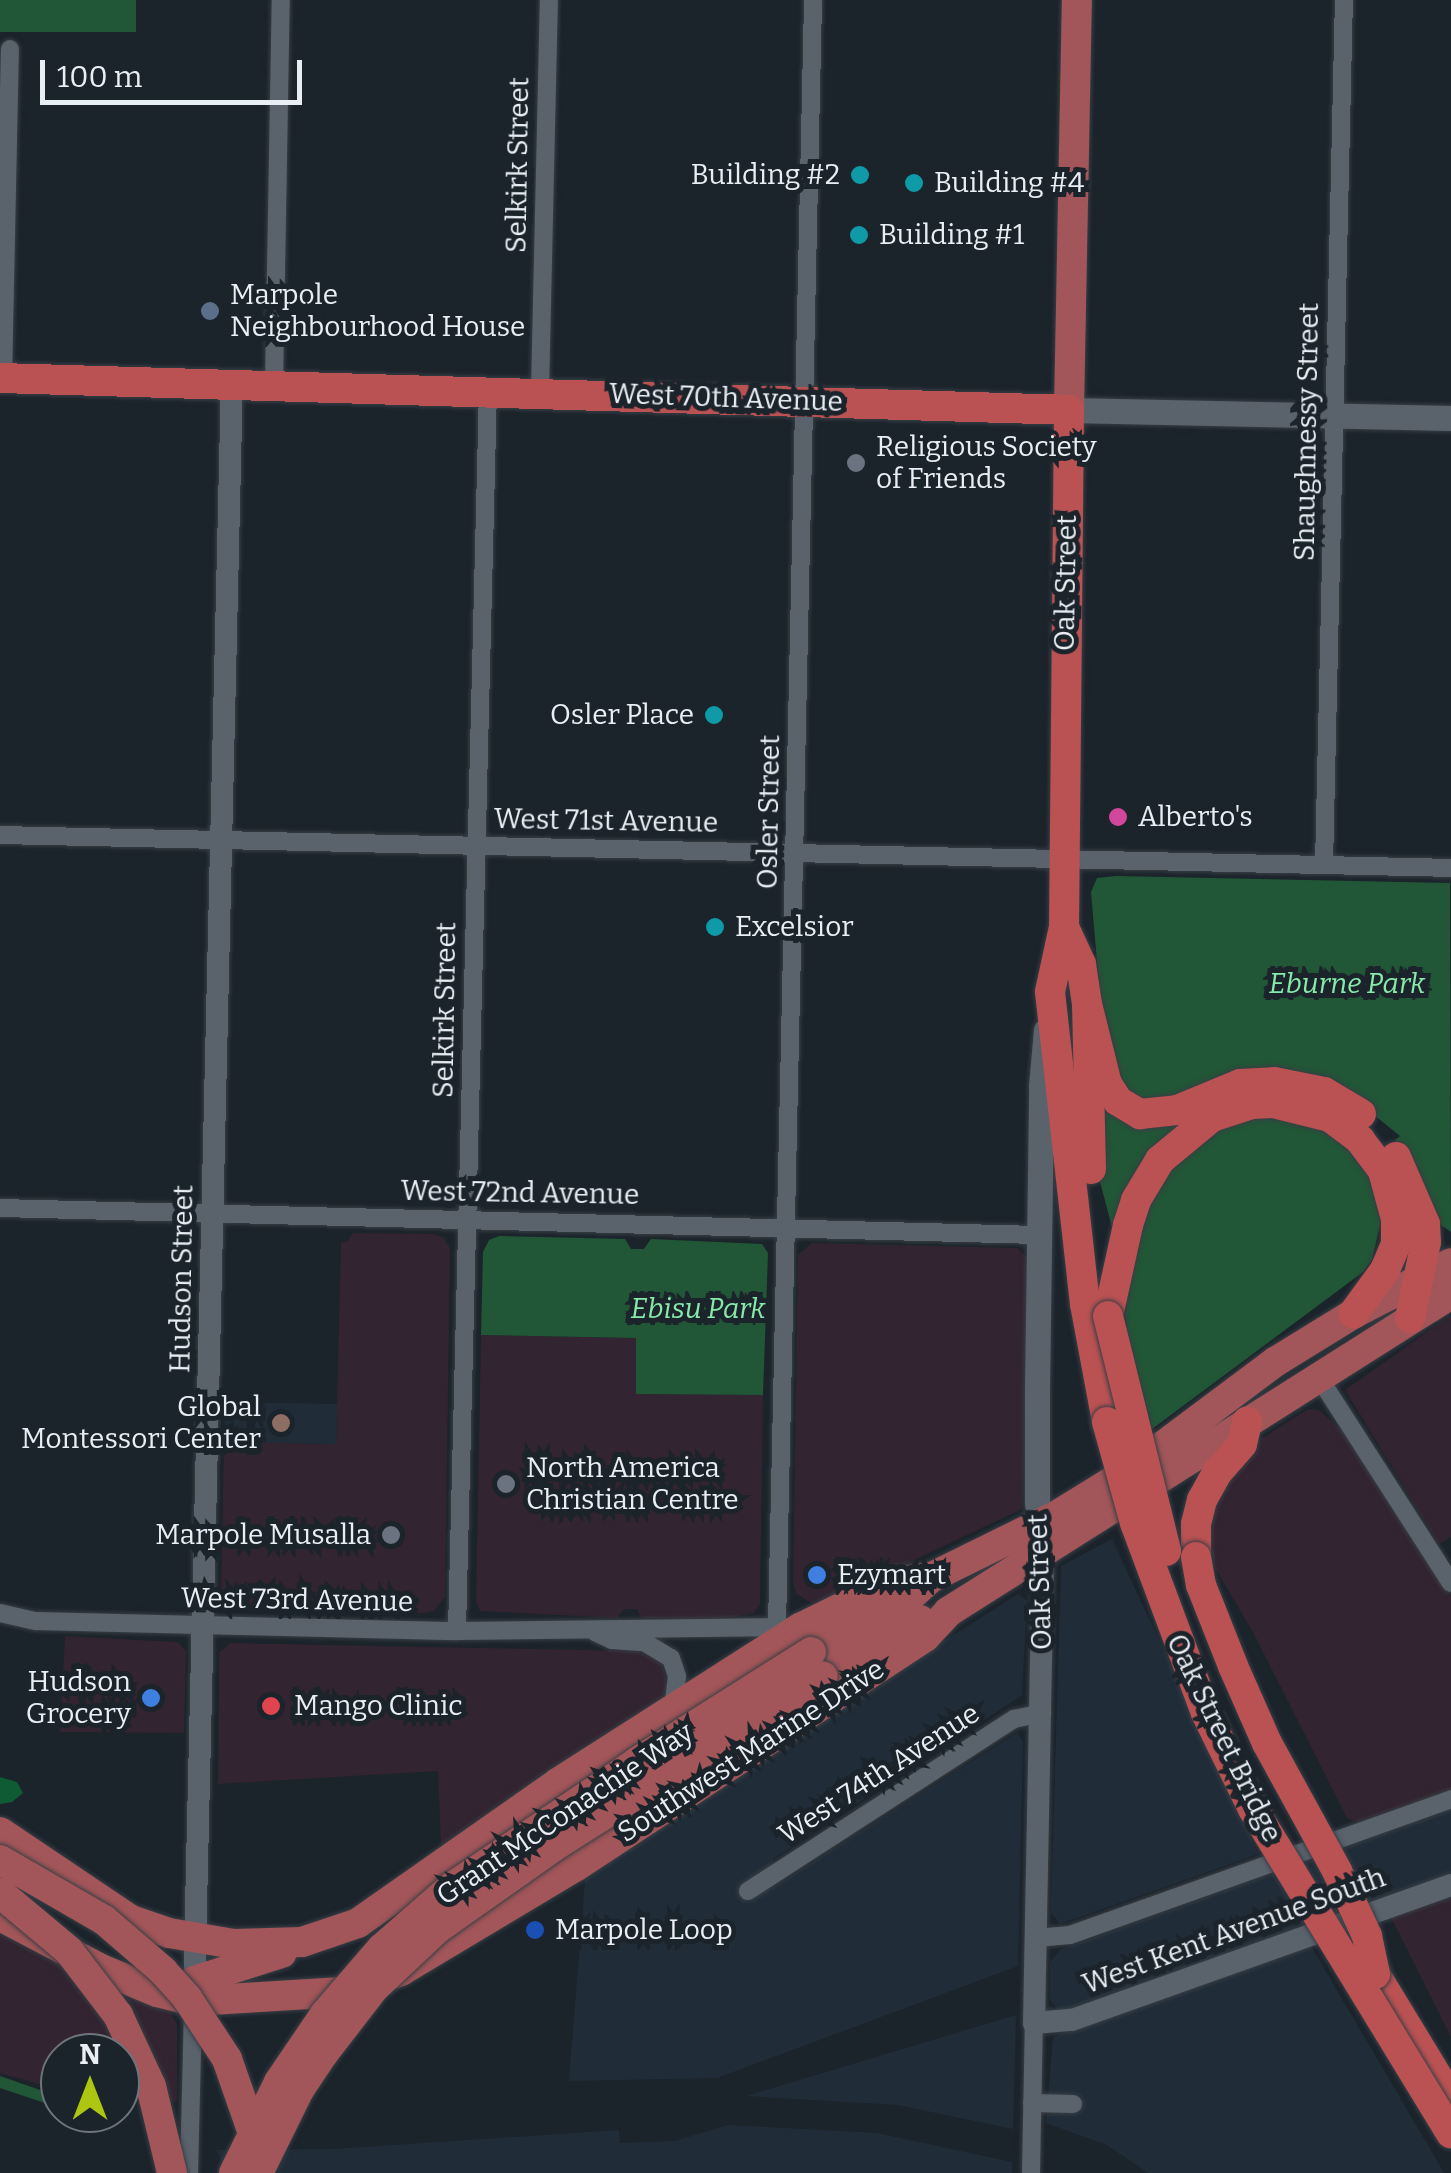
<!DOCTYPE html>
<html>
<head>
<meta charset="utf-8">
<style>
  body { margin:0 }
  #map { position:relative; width:1451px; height:2173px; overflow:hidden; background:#1b232b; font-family:Bitter,serif }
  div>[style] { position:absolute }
  .commercial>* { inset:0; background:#322430 }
  .built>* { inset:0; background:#202d39; transform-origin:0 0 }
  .green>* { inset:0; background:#215736; transform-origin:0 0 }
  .forest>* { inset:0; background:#0f5c34 }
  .roads { filter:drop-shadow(0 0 2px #383e44) drop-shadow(0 0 2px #383e44) }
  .minor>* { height:18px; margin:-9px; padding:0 9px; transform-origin:9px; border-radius:9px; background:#5a636c }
  .tertiary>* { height:22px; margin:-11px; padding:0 11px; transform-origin:11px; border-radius:11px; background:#5a636c }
  .secondary>* { height:25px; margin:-12.5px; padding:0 12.5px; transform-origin:12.5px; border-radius:12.5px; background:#5a636c }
  .primary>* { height:30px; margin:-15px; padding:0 15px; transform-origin:15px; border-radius:15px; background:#a25659 }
  .trunk>* { height:30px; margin:-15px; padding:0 15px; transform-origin:15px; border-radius:15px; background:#ba5253 }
  .bridges { filter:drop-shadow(0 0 2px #383e44) drop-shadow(0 0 2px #383e44) }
  .primary-bridge>* { height:30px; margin:-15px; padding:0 15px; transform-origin:15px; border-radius:15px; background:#a25659 }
  .trunk-bridge>* { height:30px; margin:-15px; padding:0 15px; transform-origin:15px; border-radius:15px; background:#ba5253 }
  .dots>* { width:28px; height:28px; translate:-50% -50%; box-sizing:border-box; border:5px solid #1b232b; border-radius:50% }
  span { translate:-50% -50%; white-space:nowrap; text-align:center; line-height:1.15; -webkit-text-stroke:10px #1b232b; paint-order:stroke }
  .street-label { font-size:28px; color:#e9eef4 }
  .poi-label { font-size:28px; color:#e9eef4 }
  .right { translate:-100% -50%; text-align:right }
  .left { translate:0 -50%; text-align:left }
  .park-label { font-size:28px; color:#87e9aa; font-style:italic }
  .north { position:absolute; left:40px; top:2033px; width:100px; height:100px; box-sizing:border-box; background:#1b232b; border:2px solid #6d747b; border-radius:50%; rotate:0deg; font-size:28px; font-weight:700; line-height:40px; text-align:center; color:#e9eef4 }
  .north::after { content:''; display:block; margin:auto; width:35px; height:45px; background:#acc611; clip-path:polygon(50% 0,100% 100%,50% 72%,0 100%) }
  .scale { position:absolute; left:40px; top:60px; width:262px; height:45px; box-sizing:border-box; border:5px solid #e9eef4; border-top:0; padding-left:12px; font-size:30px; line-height:35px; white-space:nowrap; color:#e9eef4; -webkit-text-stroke:8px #1b232b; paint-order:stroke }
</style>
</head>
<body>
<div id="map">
  <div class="commercial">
    <div style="clip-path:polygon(353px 1233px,432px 1234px,443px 1237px,450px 1248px,445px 1597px,434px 1611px,425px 1613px,342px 1612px,339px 1602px,326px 1601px,320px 1612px,235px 1609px,228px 1606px,221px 1589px,224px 1442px,336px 1444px,341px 1242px,347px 1242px)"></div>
    <div style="clip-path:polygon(812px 1243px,1017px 1248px,1029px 1259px,1022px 1509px,898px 1568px,812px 1603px,796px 1594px,793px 1582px,798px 1255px)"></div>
    <div style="clip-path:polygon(1451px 1315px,1451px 1537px,1439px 1544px,1345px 1390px)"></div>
    <div style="clip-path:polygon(481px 1335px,637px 1338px,636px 1394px,763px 1395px,760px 1604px,754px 1613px,721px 1619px,642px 1618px,637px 1609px,624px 1609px,617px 1618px,480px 1611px,476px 1601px)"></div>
    <div style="clip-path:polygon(1308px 1409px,1319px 1410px,1347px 1435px,1451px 1597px,1451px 1791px,1360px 1823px,1347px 1818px,1253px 1632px,1208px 1556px,1207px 1509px,1256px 1442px)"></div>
    <div style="clip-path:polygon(65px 1636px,178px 1642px,186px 1651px,184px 1733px,60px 1732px)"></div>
    <div style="clip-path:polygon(230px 1643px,636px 1651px,661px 1662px,669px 1686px,666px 1698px,441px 1846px,438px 1771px,218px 1784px,219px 1653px)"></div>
    <div style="clip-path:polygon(1451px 1898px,1451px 2037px,1391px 1917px)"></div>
    <div style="clip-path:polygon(0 1928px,169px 2009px,177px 2024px,177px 2102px,120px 2098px,120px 2053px,60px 2053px,60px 2090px,0 2073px)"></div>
  </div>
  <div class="built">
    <div style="left:225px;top:1402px;width:112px;height:40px;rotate:1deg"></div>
    <div style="clip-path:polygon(1112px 1539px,1258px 1854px,1060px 1924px,1051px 1912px,1061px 1566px)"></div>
    <div style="clip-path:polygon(1018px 1594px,1027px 1601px,1022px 1695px,773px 1859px,772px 1888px,1017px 1733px,1023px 1741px,1018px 1966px,717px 2078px,569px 2081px,586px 1868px)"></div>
    <div style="clip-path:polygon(1451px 1809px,1451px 1876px,1068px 2010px,1058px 2009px,1050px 2000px,1050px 1962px,1060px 1950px)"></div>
    <div style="clip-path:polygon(1310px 1944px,1444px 2173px,1148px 2173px,1107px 2145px,1046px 2123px,1053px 2037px)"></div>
    <div style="clip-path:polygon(1016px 2015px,1013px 2129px,898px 2105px,746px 2096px)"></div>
    <div style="clip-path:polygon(728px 2125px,877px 2133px,1012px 2162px,1012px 2173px,227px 2173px,216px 2150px,334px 2149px,619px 2130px,620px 2143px,675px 2141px)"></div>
  </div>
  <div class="green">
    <div style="left:0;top:0;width:136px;height:32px"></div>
    <div style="clip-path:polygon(1116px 876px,1450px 883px,1451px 1232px,1435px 1221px,1395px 1140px,1400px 1136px,1363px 1106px,1149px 1105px,1115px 1083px,1099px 985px,1091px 892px,1097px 878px)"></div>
    <div style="clip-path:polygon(1095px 1091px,1170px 1124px,1185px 1125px,1113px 1231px,1099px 1178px)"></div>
    <div style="clip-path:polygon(1272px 1112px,1329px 1127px,1368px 1167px,1381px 1220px,1372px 1260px,1363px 1272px,1144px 1435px,1126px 1339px,1125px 1298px,1134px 1232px,1170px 1163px,1200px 1133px)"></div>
    <div style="clip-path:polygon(499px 1236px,625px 1239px,631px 1249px,644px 1249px,651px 1239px,762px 1244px,768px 1253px,763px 1395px,636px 1394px,636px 1338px,481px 1335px,483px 1252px,489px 1240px)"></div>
    <div style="clip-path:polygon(0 2076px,60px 2097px,60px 2108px,0 2088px)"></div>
  </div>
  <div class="forest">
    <div style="clip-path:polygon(0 1777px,17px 1782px,23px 1793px,12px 1802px,0 1804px)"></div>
  </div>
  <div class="roads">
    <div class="minor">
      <div style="left:3px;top:378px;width:329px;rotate:-88.8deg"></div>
      <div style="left:274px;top:386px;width:386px;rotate:-89deg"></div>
      <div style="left:540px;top:391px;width:391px;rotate:-88.7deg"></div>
      <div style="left:0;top:835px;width:1451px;rotate:1.3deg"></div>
      <div style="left:1324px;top:865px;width:865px;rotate:-88.68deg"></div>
      <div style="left:0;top:1208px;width:1039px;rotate:1.49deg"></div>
      <div style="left:1318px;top:1376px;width:246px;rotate:57.3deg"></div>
      <div style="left:0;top:1613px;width:37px;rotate:13deg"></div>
      <div style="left:36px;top:1621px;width:421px;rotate:1.4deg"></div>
      <div style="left:457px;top:1631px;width:328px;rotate:-0.7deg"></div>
      <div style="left:777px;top:1626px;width:1626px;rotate:-88.73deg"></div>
      <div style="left:457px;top:1631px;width:1241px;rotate:-88.57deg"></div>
      <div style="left:595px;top:1632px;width:19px;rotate:25deg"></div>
      <div style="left:612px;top:1640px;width:32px;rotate:4deg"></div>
      <div style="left:644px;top:1642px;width:31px;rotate:31deg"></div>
      <div style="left:671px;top:1658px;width:19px;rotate:72deg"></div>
      <div style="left:677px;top:1676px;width:33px;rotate:97deg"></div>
      <div style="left:748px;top:1891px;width:317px;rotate:-32.9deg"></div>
      <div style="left:1014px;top:1719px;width:29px;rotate:-12deg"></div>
      <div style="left:1036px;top:1938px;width:34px;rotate:-5deg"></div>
      <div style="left:1070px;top:1935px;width:405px;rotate:-19.6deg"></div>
      <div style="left:1032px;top:2103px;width:41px;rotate:1.4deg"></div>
      <div style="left:189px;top:2173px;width:159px;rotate:-88.6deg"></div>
      <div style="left:1031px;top:2173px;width:150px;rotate:-88.9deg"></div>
    </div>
    <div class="tertiary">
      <div style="left:1043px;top:1555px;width:468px;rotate:91.1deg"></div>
      <div style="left:1034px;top:2023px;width:38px;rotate:-5deg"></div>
      <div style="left:1072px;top:2020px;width:402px;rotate:-19.6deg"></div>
      <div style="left:194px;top:1992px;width:1607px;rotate:-88.65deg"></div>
    </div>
    <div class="secondary">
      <div style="left:1069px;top:410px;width:382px;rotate:1.2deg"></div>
      <div style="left:1041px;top:1540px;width:39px;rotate:-96deg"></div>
      <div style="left:1037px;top:1501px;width:111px;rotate:-90deg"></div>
      <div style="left:1037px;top:1390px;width:304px;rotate:-89.2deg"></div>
      <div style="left:1041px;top:1086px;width:56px;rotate:-84.9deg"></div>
    </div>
    <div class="primary">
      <div style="left:1069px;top:410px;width:410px;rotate:-88.9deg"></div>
      <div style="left:811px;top:1652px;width:107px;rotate:-28.5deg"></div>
      <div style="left:905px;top:1601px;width:36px;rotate:-42deg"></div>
      <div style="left:823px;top:1676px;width:112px;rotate:-30deg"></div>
      <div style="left:0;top:1832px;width:158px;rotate:33.9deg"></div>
      <div style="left:131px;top:1920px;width:40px;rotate:18.9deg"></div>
      <div style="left:169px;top:1933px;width:66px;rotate:9.6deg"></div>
      <div style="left:234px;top:1944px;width:68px;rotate:-1.7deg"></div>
      <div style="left:302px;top:1942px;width:59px;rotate:-18.7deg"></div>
      <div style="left:358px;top:1923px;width:246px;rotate:-35deg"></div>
      <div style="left:559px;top:1782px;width:286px;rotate:-32.6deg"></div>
      <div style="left:800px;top:1628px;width:104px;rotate:-26.3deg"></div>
      <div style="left:893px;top:1582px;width:39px;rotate:-7deg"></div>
      <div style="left:932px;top:1577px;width:138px;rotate:-26.2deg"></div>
      <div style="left:1056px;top:1516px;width:89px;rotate:-31.7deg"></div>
      <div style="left:1132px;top:1469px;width:179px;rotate:-36.8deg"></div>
      <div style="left:1275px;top:1362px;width:92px;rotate:-31.6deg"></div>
      <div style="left:1353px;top:1314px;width:110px;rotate:-27.5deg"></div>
      <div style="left:0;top:1916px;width:112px;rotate:27.7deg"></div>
      <div style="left:99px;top:1968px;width:63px;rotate:22.5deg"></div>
      <div style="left:157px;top:1992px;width:38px;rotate:14deg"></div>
      <div style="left:194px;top:2001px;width:148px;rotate:-3.5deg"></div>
      <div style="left:342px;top:1992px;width:63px;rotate:-19.6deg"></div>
      <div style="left:401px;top:1971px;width:203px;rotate:-30.9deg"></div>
      <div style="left:575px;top:1867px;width:419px;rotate:-33.3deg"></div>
      <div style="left:925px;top:1637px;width:34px;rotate:-47deg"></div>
      <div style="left:948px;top:1612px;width:595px;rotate:-32.3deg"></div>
      <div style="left:194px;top:1981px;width:92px;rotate:-17.7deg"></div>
    </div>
    <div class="trunk">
      <div style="left:0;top:378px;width:1069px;rotate:1.71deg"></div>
      <div style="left:1069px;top:410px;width:517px;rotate:90.55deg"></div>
      <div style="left:1064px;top:927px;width:66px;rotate:102.2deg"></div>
      <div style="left:1050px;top:992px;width:314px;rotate:83.6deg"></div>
      <div style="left:1085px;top:1304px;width:120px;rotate:79.4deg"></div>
      <div style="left:1064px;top:927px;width:41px;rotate:65.3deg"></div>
      <div style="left:1081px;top:964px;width:40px;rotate:81.5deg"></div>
      <div style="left:1087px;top:1004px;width:165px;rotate:88.6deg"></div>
      <div style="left:1087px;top:1004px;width:82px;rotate:76deg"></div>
      <div style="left:1107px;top:1084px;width:20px;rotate:57deg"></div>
      <div style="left:1118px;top:1101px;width:26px;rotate:31deg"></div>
      <div style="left:1140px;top:1114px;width:37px;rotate:-6deg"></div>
      <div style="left:1177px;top:1110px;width:68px;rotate:-22.4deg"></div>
      <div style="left:1240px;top:1084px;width:34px;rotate:-3deg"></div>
      <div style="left:1274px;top:1082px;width:51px;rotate:11.3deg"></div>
      <div style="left:1324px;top:1092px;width:43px;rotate:30.7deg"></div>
      <div style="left:1396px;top:1157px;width:73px;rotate:66.6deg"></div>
      <div style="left:1425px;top:1224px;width:18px;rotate:87deg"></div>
      <div style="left:1426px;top:1242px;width:78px;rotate:101.9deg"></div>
      <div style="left:1108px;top:1316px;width:93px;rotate:-77.6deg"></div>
      <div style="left:1128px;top:1225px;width:26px;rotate:-72deg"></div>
      <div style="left:1136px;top:1200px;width:47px;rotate:-59deg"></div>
      <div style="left:1160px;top:1160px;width:67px;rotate:-39.6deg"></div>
      <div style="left:1212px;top:1117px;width:42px;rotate:-18deg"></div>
      <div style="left:1252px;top:1104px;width:21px;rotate:-3deg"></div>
      <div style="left:1273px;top:1103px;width:59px;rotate:13.8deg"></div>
      <div style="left:1330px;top:1117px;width:38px;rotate:37deg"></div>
      <div style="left:1360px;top:1140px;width:39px;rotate:53deg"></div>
      <div style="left:1383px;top:1171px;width:50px;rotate:74.8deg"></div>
      <div style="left:1396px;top:1219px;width:25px;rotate:90deg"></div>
      <div style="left:1396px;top:1244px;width:28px;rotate:113deg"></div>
      <div style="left:1385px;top:1270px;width:54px;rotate:126deg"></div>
      <div style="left:1196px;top:1557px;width:33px;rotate:-90deg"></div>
      <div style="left:1196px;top:1524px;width:25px;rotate:-76deg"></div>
      <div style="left:1202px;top:1500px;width:31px;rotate:-61deg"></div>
      <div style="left:1217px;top:1473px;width:38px;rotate:-49deg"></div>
      <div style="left:1242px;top:1444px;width:23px;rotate:-77deg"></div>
      <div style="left:1375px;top:1974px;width:146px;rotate:58.7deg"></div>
    </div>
  </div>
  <div class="bridges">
    <div class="primary-bridge">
      <div style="left:0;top:1860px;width:120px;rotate:30deg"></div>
      <div style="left:104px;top:1920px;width:78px;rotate:40.8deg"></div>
      <div style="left:163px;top:1971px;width:36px;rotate:48deg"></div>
      <div style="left:187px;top:1998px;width:73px;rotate:56.7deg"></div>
      <div style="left:227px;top:2059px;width:85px;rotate:70.7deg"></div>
      <div style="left:0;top:1893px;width:90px;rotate:40deg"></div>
      <div style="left:69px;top:1951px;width:81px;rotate:52.6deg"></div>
      <div style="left:118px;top:2015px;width:78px;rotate:65.1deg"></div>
      <div style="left:151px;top:2086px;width:89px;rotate:76.4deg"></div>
      <div style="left:234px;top:2173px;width:102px;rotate:-63.7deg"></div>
      <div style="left:279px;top:2082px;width:82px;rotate:-55.9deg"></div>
      <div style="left:325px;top:2014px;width:87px;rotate:-49.2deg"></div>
      <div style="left:382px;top:1948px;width:93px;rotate:-41.1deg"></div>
      <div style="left:452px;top:1887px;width:223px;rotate:-34deg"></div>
      <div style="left:637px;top:1762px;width:206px;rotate:-32.3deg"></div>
      <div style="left:258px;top:2173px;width:93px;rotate:-63.7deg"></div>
      <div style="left:299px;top:2090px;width:43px;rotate:-56.3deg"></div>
      <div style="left:323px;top:2054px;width:83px;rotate:-52.3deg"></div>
      <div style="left:374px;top:1988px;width:88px;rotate:-43.2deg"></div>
      <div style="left:438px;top:1928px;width:148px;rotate:-35.1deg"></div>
      <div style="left:559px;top:1843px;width:312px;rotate:-32.3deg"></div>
    </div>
    <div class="trunk-bridge">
      <div style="left:1108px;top:1316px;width:242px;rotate:76.1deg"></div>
      <div style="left:1107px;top:1422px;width:105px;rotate:74.5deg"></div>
      <div style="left:1135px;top:1523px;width:203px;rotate:69.5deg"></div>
      <div style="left:1206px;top:1713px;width:107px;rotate:63.9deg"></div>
      <div style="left:1253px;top:1809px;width:380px;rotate:58.6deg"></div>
      <div style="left:1196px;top:1557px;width:28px;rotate:80deg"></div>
      <div style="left:1201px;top:1585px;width:87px;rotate:68.4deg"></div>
      <div style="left:1233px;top:1666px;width:84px;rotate:66.2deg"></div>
      <div style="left:1267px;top:1743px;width:146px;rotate:61.3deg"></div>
      <div style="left:1337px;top:1871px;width:72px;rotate:65.2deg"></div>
      <div style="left:1367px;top:1936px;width:39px;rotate:78deg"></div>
    </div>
  </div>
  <div class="dots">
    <div style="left:860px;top:175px;background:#0f9aa8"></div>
    <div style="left:914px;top:183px;background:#0f9aa8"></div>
    <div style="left:859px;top:235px;background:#0f9aa8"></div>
    <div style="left:210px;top:311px;background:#5c6f8a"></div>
    <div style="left:856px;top:463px;background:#6b7280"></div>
    <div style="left:714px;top:715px;background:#0f9aa8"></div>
    <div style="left:1118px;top:817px;background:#d1479c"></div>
    <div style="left:715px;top:927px;background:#0f9aa8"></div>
    <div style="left:281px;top:1423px;background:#8d6e63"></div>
    <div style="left:506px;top:1484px;background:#6b7280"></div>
    <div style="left:391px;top:1535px;background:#6b7280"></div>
    <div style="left:817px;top:1575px;background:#3f7fe0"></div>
    <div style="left:151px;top:1698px;background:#3f7fe0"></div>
    <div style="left:271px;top:1706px;background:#e0444e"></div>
    <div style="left:535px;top:1930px;background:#1a4fb4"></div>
  </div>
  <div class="street-label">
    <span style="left:518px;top:165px;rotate:-89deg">Selkirk Street</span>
    <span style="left:726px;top:398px;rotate:2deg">West 70th Avenue</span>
    <span style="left:1307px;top:432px;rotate:-89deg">Shaughnessy Street</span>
    <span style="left:1066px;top:583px;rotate:-89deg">Oak Street</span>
    <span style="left:769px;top:812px;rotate:-89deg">Osler Street</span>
    <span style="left:606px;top:821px;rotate:1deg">West 71st Avenue</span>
    <span style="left:445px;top:1010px;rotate:-89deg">Selkirk Street</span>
    <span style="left:520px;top:1193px;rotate:1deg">West 72nd Avenue</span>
    <span style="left:182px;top:1279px;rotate:-89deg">Hudson Street</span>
    <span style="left:1040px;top:1582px;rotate:-92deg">Oak Street</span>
    <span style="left:297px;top:1600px;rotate:1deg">West 73rd Avenue</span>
    <span style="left:1224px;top:1738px;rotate:64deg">Oak Street Bridge</span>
    <span style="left:751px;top:1751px;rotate:-33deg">Southwest Marine Drive</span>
    <span style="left:879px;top:1774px;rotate:-33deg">West 74th Avenue</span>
    <span style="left:565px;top:1814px;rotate:-34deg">Grant McConachie Way</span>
    <span style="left:1234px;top:1931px;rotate:-20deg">West Kent Avenue South</span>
  </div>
  <div class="poi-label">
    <span class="right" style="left:840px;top:175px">Building #2</span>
    <span class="left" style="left:934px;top:183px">Building #4</span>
    <span class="left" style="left:879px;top:235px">Building #1</span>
    <span class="left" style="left:230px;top:311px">Marpole<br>Neighbourhood House</span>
    <span class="left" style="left:876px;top:463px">Religious Society<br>of Friends</span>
    <span class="right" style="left:694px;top:715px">Osler Place</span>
    <span class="left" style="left:1138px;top:817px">Alberto's</span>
    <span class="left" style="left:735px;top:927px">Excelsior</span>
    <span class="right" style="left:261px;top:1423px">Global<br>Montessori Center</span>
    <span class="left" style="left:526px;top:1484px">North America<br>Christian Centre</span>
    <span class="right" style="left:371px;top:1535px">Marpole Musalla</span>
    <span class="left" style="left:837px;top:1575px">Ezymart</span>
    <span class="right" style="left:131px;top:1698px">Hudson<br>Grocery</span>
    <span class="left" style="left:294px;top:1706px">Mango Clinic</span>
    <span class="left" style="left:555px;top:1930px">Marpole Loop</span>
  </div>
  <div class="park-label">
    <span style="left:1347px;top:984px">Eburne Park</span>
    <span style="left:698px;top:1309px">Ebisu Park</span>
  </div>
  <div class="north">N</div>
  <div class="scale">100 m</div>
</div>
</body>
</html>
